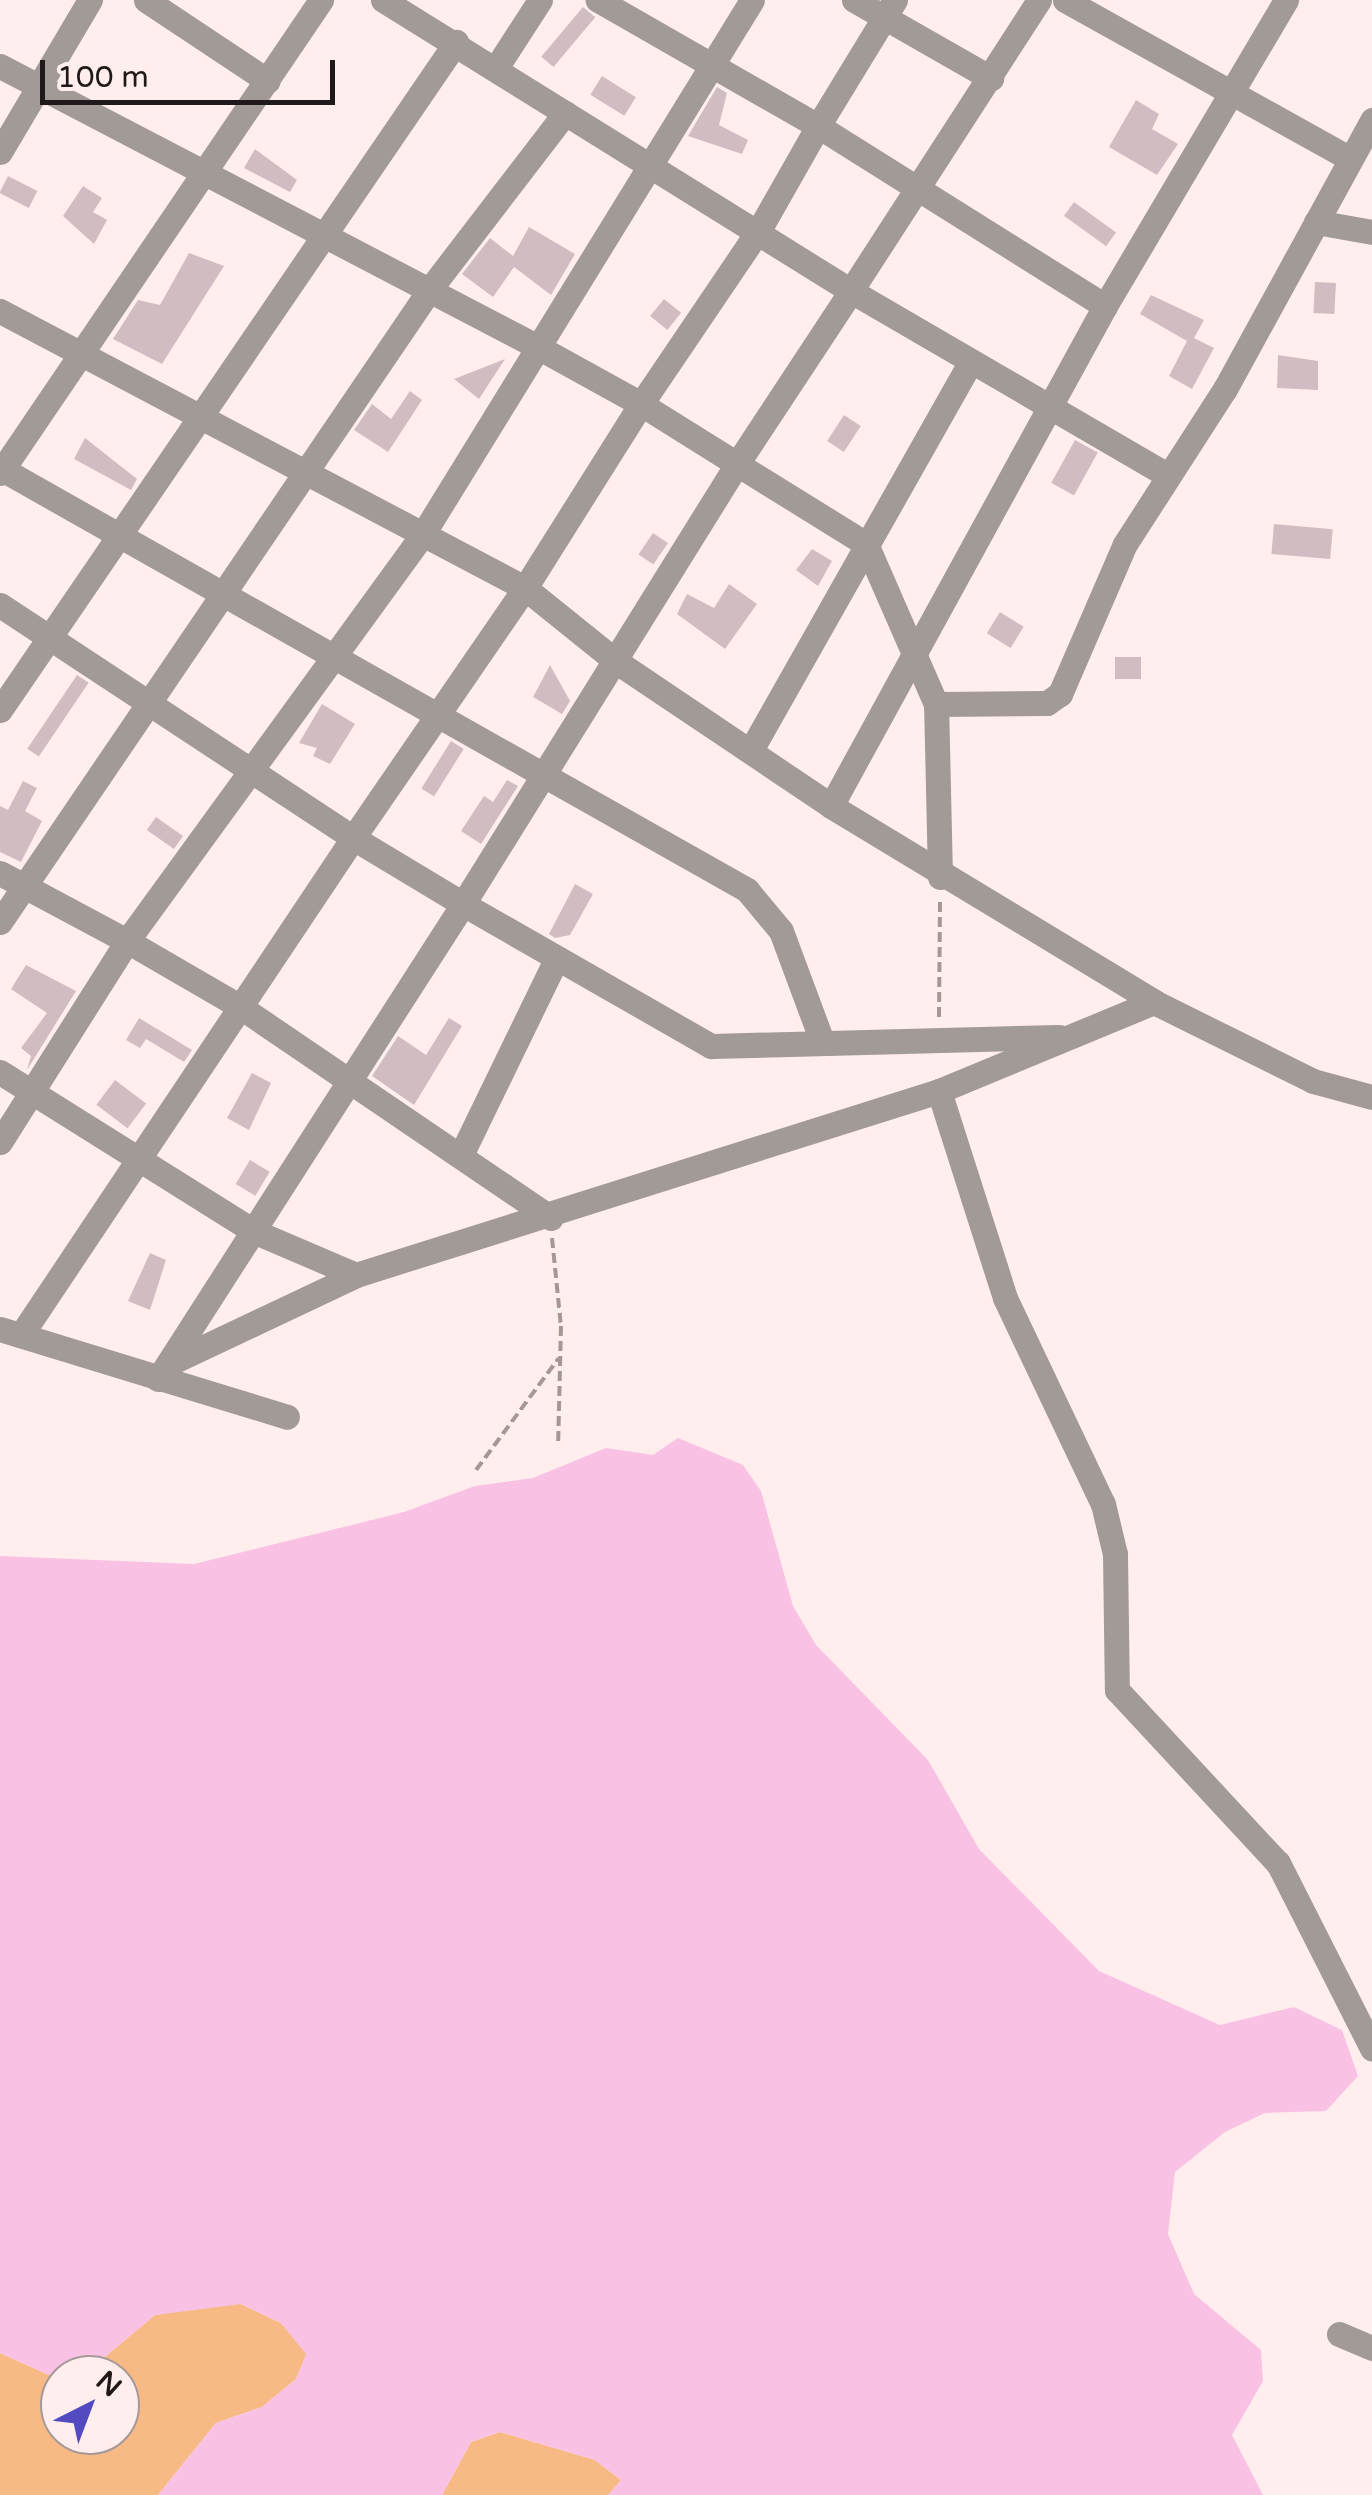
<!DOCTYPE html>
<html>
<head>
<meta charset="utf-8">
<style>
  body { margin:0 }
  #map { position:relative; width:1372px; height:2495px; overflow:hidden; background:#ffeeed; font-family:"Varela Round",sans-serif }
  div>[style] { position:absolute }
  .green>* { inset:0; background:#f7ba84 }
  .water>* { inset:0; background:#f9c2e4 }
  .building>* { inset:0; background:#d0bdc1; transform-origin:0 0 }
  .path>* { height:4px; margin-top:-2px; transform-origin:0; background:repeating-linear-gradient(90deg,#a49796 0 10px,transparent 0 15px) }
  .minor>* { height:25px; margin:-12.5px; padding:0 12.5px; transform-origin:12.5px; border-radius:12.5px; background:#a29a97 }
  span { translate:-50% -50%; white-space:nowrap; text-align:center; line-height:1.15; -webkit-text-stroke:9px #ffeeed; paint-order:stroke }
  .north { position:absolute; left:40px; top:2355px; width:100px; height:100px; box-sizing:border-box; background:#ffeeed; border:2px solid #a69998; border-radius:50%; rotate:42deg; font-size:28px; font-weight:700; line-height:40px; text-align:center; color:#201919 }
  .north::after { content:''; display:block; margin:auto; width:35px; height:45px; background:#524ac1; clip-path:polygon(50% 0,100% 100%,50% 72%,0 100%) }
  .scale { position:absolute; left:40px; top:60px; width:295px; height:45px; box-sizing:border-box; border:5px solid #201919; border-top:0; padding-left:12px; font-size:30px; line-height:35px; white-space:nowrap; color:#201919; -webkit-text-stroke:8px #ffeeed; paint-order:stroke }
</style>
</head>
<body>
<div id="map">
  <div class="green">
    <div style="clip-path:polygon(206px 2304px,241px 2304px,281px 2323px,307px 2354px,296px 2379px,262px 2407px,216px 2423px,158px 2495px,0 2495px,0 2353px,60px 2380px,60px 2435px,120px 2435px,120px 2375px,83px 2375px,155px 2315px)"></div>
    <div style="clip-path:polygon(500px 2432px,595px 2460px,621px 2480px,608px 2495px,442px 2495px,471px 2442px)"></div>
  </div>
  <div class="water">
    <div style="clip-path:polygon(678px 1438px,743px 1465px,761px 1491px,793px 1606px,816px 1645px,928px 1760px,979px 1849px,1099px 1971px,1220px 2025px,1294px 2007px,1342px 2030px,1358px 2076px,1326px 2111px,1265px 2113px,1225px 2132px,1175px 2172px,1168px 2234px,1194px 2294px,1261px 2350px,1263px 2381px,1232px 2435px,1263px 2495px,608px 2495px,621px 2480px,595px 2460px,500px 2432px,471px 2442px,442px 2495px,158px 2495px,216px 2423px,262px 2407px,296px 2379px,306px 2354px,281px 2323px,241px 2304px,155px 2315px,83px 2375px,60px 2380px,0 2353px,0 1556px,194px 1564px,404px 1512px,475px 1486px,533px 1478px,606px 1448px,653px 1455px)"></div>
  </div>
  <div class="building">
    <div style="left:583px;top:7px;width:16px;height:65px;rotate:40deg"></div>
    <div style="left:602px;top:76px;width:40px;height:22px;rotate:32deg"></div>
    <div style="clip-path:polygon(717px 87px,727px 93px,719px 125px,748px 140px,742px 154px,688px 136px)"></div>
    <div style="clip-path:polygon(1136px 100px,1159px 114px,1152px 129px,1178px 144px,1157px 175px,1109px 147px)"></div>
    <div style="clip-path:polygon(255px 149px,297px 180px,290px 192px,244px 168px)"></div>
    <div style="left:8px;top:176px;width:33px;height:19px;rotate:27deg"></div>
    <div style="clip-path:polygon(83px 186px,102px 198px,93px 212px,107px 220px,94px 244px,63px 216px)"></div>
    <div style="left:1074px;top:202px;width:52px;height:17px;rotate:36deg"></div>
    <div style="clip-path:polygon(529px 227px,575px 254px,551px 295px,514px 267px,493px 297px,462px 274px,490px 238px,513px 256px)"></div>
    <div style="clip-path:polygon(189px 253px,224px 266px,162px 364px,113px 339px,138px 300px,160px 305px)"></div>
    <div style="left:1315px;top:282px;width:21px;height:31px;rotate:3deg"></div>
    <div style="clip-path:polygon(1151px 295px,1204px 320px,1194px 338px,1214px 348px,1192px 389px,1169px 376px,1187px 341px,1140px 314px)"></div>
    <div style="left:664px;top:299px;width:22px;height:22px;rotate:39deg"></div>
    <div style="clip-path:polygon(1278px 355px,1318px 361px,1318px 390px,1277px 388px)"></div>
    <div style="clip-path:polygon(505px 359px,479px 399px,454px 379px)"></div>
    <div style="clip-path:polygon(410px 391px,422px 400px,388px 452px,354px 430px,372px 404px,391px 419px)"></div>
    <div style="left:844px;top:415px;width:20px;height:31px;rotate:33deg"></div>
    <div style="clip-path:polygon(85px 438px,137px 479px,131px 490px,74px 459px)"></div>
    <div style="left:1075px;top:440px;width:26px;height:49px;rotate:29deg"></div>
    <div style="left:1274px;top:524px;width:59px;height:30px;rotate:5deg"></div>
    <div style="left:653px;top:533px;width:18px;height:26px;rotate:34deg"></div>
    <div style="clip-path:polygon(812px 549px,832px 561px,818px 586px,796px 570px)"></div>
    <div style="clip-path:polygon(729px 584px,757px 604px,725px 649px,677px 614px,687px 594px,714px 608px)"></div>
    <div style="left:1000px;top:612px;width:28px;height:25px;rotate:32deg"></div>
    <div style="left:1115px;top:657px;width:26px;height:22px"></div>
    <div style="clip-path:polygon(550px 665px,570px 701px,562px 714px,533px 697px)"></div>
    <div style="left:77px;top:675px;width:14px;height:89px;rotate:34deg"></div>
    <div style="clip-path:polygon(322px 704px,355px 724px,330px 764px,313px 756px,317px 748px,299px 743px)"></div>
    <div style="left:451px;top:741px;width:15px;height:56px;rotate:32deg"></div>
    <div style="clip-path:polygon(507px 780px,518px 786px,481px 844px,461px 831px,484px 796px,493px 802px)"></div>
    <div style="clip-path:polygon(23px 781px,37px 788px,25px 811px,42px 821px,21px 862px,0 852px,0 806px,8px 810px)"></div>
    <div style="left:156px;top:817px;width:33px;height:16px;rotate:35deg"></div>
    <div style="clip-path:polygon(575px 884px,593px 894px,570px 935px,555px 938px,549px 934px)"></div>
    <div style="clip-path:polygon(26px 965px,76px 991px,27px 1070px,31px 1056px,21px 1048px,47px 1013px,11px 989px)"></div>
    <div style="clip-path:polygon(139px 1018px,192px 1050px,184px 1062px,146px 1039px,140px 1048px,126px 1040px)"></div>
    <div style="clip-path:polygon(449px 1018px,462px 1026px,414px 1105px,372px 1076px,398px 1036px,426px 1055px)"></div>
    <div style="clip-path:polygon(252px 1073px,271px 1083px,249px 1130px,227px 1118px)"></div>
    <div style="left:115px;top:1080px;width:39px;height:31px;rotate:37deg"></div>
    <div style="left:250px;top:1160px;width:23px;height:28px;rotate:31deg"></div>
    <div style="clip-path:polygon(150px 1253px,166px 1260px,150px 1310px,128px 1301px)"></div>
  </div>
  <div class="path">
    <div style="left:939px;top:1017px;width:120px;rotate:-89.5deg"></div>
    <div style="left:552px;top:1238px;width:88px;rotate:84.2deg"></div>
    <div style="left:561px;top:1326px;width:119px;rotate:91.4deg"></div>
    <div style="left:476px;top:1470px;width:139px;rotate:-53.5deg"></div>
  </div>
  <div class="minor">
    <div style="left:146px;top:0;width:146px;rotate:33.6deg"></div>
    <div style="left:383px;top:0;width:551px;rotate:31.87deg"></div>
    <div style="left:851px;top:291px;width:207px;rotate:123.4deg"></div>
    <div style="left:737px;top:464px;width:152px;rotate:31.8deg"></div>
    <div style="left:866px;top:544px;width:175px;rotate:66.4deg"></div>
    <div style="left:854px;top:0;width:158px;rotate:29.7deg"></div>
    <div style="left:895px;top:0;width:148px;rotate:121.4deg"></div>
    <div style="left:818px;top:126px;width:339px;rotate:32.1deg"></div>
    <div style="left:1039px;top:0;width:346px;rotate:122.9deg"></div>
    <div style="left:851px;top:291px;width:366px;rotate:30.2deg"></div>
    <div style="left:1065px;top:0;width:325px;rotate:29.1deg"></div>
    <div style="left:0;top:66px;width:605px;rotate:27.58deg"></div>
    <div style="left:536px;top:346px;width:120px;rotate:28.9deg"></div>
    <div style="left:641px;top:404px;width:113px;rotate:32deg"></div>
    <div style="left:737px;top:464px;width:518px;rotate:121.91deg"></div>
    <div style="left:463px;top:904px;width:128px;rotate:-149deg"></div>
    <div style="left:353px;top:838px;width:303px;rotate:-55.5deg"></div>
    <div style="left:525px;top:588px;width:218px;rotate:-57.8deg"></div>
    <div style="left:641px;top:404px;width:210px;rotate:-55.9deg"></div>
    <div style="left:759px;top:230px;width:120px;rotate:-60.4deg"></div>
    <div style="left:818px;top:126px;width:254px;rotate:-150.2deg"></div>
    <div style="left:496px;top:68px;width:81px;rotate:-57.1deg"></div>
    <div style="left:0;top:152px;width:177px;rotate:-59.4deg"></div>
    <div style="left:1316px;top:222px;width:57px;rotate:10.1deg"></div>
    <div style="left:0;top:311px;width:594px;rotate:27.82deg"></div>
    <div style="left:525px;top:588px;width:118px;rotate:38.8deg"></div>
    <div style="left:617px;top:662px;width:258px;rotate:33.9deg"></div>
    <div style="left:831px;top:806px;width:378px;rotate:31.2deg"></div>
    <div style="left:1154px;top:1002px;width:178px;rotate:26.4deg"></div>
    <div style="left:1313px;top:1081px;width:61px;rotate:15.2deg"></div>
    <div style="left:0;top:468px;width:858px;rotate:29.46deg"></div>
    <div style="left:747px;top:890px;width:53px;rotate:50.3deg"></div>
    <div style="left:781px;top:931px;width:117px;rotate:69.6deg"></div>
    <div style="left:0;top:473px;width:572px;rotate:-55.84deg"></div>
    <div style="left:0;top:605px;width:423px;rotate:33.4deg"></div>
    <div style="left:353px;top:838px;width:598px;rotate:123.74deg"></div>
    <div style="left:0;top:710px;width:809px;rotate:-55.68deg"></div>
    <div style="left:751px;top:750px;width:445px;rotate:-60.5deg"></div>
    <div style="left:831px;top:806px;width:570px;rotate:-61.28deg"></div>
    <div style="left:1105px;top:306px;width:356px;rotate:-59.4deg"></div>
    <div style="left:0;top:873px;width:144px;rotate:28.2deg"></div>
    <div style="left:127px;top:941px;width:503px;rotate:-53.97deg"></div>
    <div style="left:423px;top:534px;width:627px;rotate:-58.36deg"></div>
    <div style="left:940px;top:877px;width:173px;rotate:-91.3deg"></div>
    <div style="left:936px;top:704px;width:111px;rotate:-0.5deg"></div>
    <div style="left:1047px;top:703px;width:16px;rotate:-35deg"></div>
    <div style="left:1060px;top:694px;width:163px;rotate:-66.6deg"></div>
    <div style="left:1125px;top:544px;width:184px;rotate:-57.2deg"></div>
    <div style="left:1225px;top:389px;width:307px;rotate:-61.3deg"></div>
    <div style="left:0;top:922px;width:765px;rotate:-55.81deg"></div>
    <div style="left:430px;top:289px;width:222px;rotate:-52.5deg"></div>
    <div style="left:0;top:1072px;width:299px;rotate:32.1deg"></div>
    <div style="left:253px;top:1231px;width:112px;rotate:23.1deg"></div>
    <div style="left:356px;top:1275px;width:611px;rotate:-17.52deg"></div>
    <div style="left:939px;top:1091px;width:233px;rotate:-22.5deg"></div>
    <div style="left:939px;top:1091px;width:217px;rotate:72.3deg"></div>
    <div style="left:1005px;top:1298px;width:228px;rotate:64.6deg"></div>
    <div style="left:1103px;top:1504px;width:51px;rotate:76.5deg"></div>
    <div style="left:1115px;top:1554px;width:136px;rotate:89.2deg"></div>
    <div style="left:1117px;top:1690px;width:236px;rotate:47.1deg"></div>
    <div style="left:1278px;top:1863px;width:208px;rotate:63.1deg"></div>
    <div style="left:0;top:1142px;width:238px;rotate:-57.7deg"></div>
    <div style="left:127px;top:941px;width:129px;rotate:30.1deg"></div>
    <div style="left:239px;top:1006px;width:377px;rotate:34.2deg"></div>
    <div style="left:462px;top:1153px;width:216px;rotate:-64.1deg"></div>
    <div style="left:0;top:1329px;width:300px;rotate:17deg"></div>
    <div style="left:168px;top:1364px;width:208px;rotate:-25.3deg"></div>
    <div style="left:158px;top:1379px;width:564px;rotate:-57.3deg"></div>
    <div style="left:463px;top:904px;width:286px;rotate:29.8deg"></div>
    <div style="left:711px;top:1046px;width:348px;rotate:-1.5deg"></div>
    <div style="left:1339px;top:2334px;width:36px;rotate:23deg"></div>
  </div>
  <div class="north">N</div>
  <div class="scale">100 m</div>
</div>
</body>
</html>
